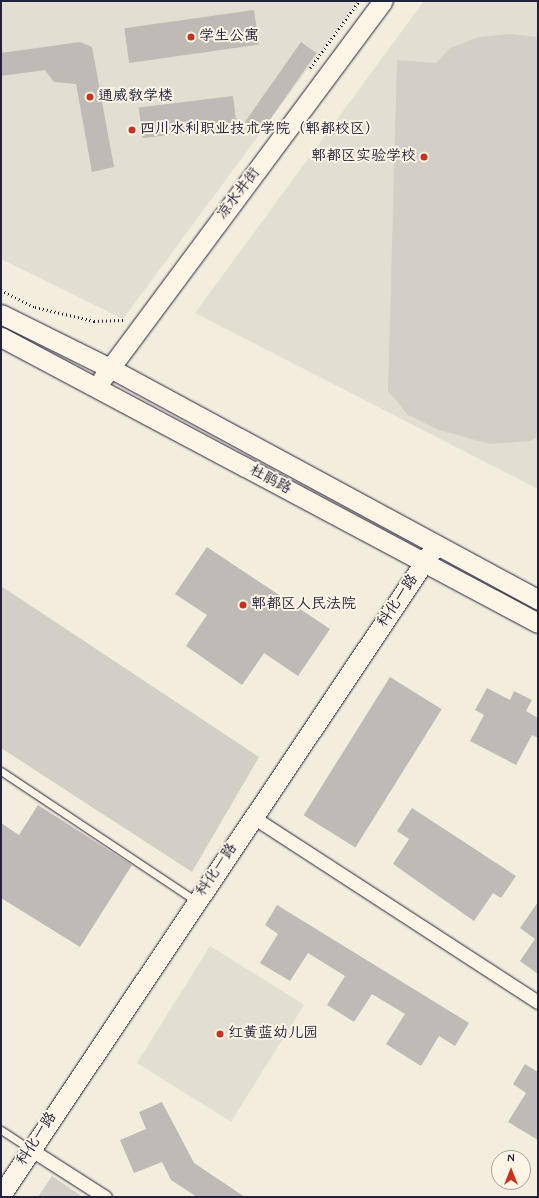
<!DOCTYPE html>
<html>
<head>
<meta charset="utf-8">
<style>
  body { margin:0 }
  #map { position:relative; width:539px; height:1198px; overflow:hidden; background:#f3edde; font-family:Mynerve,"LXGW WenKai TC",sans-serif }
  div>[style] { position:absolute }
  .built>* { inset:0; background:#e3ded2; transform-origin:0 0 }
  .green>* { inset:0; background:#d4cfc6 }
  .building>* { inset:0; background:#bfbab6; transform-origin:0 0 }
  .path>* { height:2.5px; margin-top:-1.25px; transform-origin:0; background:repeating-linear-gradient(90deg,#22223b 0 1px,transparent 0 4px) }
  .roads { filter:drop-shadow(0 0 1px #22223b) drop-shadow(0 0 1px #22223b) }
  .lane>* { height:7px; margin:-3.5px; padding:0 3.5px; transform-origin:3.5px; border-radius:3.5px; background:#fcf5e5 }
  .street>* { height:13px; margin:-6.5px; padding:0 6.5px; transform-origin:6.5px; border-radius:6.5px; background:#fcf5e5 }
  .secondary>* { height:19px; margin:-9.5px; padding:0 9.5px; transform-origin:9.5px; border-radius:9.5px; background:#fcf5e5 }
  .dots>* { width:11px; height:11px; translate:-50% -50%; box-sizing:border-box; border:2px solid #fcf5e5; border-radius:50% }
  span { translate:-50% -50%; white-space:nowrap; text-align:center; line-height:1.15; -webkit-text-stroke:4px #fcf5e5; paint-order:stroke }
  .poi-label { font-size:15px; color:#22223b }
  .left { translate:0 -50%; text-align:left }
  .right { translate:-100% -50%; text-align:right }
  .street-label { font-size:15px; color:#22223b }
  .frame { position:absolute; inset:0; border:2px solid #22223b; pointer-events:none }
  .north { position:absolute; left:491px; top:1150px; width:40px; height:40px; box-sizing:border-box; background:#fcf5e5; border:1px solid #a5a1a1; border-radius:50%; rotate:0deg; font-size:11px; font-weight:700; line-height:16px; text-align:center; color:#22223b }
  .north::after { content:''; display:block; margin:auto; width:14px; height:18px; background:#c8321e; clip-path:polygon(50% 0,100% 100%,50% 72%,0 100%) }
</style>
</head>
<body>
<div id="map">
  <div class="built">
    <div style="clip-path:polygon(1px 1px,358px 1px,123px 319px,1px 259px)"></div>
    <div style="clip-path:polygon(424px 1px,538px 1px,538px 489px,195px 313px)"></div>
    <div style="left:210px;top:946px;width:111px;height:138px;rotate:32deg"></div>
  </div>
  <div class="green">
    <div style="clip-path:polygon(509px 34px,538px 37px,538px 436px,530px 441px,490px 444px,439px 430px,408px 415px,388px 391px,397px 60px,436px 63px,450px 48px,479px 37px)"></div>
    <div style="clip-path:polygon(1px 586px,259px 757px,192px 872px,1px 748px)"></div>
    <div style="clip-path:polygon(52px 1176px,83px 1197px,38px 1197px)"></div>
  </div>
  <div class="building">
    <div style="left:254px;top:10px;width:35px;height:131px;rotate:82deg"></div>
    <div style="clip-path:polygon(80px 42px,92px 47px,114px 167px,92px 172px,76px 84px,54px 82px,45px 70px,1px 76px,1px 53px)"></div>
    <div style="left:301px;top:42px;width:19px;height:99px;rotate:35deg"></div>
    <div style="left:233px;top:96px;width:31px;height:95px;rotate:83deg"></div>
    <div style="clip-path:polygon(207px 547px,330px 629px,298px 676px,264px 653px,242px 685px,186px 646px,207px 615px,175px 594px)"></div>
    <div style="left:390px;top:677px;width:61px;height:163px;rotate:32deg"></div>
    <div style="clip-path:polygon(487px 688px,510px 700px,514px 691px,532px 700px,526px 711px,538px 718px,538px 738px,532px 735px,516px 765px,470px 741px,484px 715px,475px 710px)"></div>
    <div style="clip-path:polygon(38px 805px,132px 865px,80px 947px,1px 898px,1px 823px,19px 835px)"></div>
    <div style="clip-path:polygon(412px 808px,516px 876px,501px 898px,493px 893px,474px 921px,393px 864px,409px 839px,397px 831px)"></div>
    <div style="clip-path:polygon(538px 902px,538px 974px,520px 961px,535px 939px,520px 928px)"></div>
    <div style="clip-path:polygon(277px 905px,469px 1023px,455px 1046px,439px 1036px,421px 1066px,386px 1044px,405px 1014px,372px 994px,354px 1022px,327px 1005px,345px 976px,308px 953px,290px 981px,260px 963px,278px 934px,265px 925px)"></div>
    <div style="clip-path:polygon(525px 1064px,538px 1072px,538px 1140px,508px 1122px,526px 1093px,513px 1084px)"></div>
    <div style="clip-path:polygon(162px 1102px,194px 1163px,245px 1197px,197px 1197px,171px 1180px,162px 1162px,134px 1173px,120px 1140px,146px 1129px,139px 1112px)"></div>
  </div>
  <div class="path">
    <div style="left:310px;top:68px;width:83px;rotate:-53.8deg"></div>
    <div style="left:1px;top:290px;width:38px;rotate:27deg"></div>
    <div style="left:35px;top:307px;width:61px;rotate:13.3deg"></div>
    <div style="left:94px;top:321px;width:30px;rotate:-2deg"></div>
  </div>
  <div class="roads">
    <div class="lane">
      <div style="left:1px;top:771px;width:234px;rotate:33.7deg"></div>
      <div style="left:1px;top:1130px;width:35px;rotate:33deg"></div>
    </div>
    <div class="street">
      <div style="left:253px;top:817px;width:340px;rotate:33deg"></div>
      <div style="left:30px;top:1149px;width:89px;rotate:32.6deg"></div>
    </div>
    <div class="secondary">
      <div style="left:1px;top:314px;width:122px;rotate:26.4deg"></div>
      <div style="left:110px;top:368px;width:486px;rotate:28.4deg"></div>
      <div style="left:1px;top:337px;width:608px;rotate:28.04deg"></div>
      <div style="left:102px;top:379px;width:471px;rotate:-53.4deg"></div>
      <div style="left:1px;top:1195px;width:781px;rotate:-56.23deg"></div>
    </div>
  </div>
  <div class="dots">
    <div style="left:191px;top:37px;background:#c8321e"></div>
    <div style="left:90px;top:97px;background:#c8321e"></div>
    <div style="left:132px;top:130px;background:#c8321e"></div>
    <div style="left:424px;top:157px;background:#c8321e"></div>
    <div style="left:243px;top:605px;background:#c8321e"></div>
    <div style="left:220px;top:1034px;background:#c8321e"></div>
  </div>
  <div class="poi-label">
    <span class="left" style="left:199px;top:37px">学生公寓</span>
    <span class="left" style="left:98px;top:97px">通威教学楼</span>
    <span class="left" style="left:140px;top:130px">四川水利职业技术学院（郫都校区）</span>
    <span class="right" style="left:416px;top:157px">郫都区实验学校</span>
    <span class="left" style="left:251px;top:605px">郫都区人民法院</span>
    <span class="left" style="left:228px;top:1034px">红黄蓝幼儿园</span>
  </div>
  <div class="street-label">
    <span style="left:239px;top:194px;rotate:-53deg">凉水井街</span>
    <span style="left:270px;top:480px;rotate:28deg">杜鹃路</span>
    <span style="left:398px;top:601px;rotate:-56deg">科化一路</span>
    <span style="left:217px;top:870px;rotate:-56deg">科化一路</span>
    <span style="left:37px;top:1139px;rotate:-57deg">科化一路</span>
  </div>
  <div class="frame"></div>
  <div class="north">N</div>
</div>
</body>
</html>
